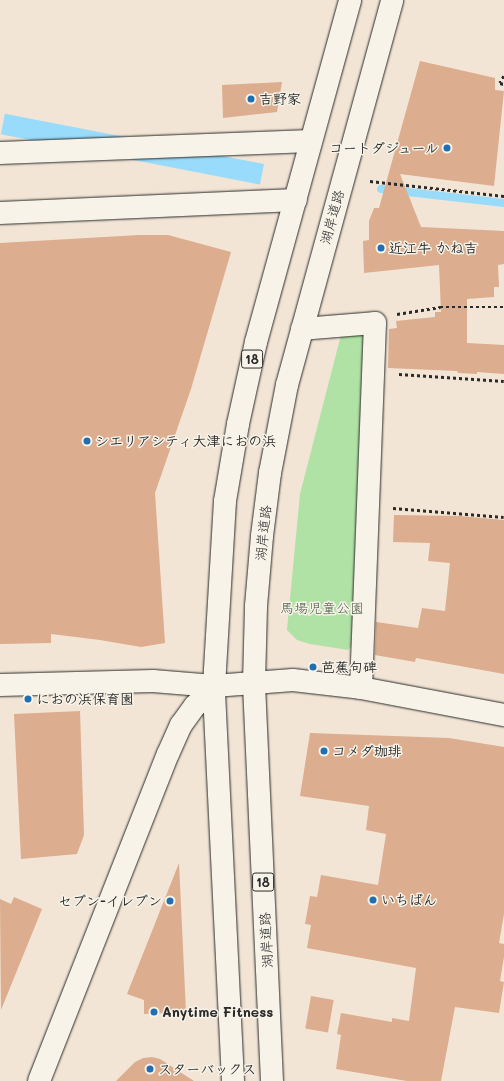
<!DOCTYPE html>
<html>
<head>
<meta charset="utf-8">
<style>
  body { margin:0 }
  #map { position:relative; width:504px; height:1081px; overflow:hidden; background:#f2e5d6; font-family:Mali,"Klee One",sans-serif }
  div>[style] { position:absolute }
  .green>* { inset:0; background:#afe2a4 }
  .water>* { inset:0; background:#98dbfa; transform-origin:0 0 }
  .stream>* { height:8px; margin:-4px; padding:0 4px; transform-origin:4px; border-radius:4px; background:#98dbfa }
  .building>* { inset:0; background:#dcad8e; transform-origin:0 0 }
  .path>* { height:2.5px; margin-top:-1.25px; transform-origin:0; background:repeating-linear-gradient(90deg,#2b2b2b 0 3px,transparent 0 6px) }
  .roads { filter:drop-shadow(0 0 1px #2b2b2b) drop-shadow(0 0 1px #2b2b2b) }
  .street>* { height:22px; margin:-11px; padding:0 11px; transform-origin:11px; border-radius:11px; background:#f7f3e8 }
  .secondary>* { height:22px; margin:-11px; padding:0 11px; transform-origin:11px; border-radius:11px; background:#f7f3e8 }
  .primary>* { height:22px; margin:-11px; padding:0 11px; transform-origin:11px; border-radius:11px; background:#f7f3e8 }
  .dots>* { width:11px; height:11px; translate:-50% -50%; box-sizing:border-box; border:2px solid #f7f3e8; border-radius:50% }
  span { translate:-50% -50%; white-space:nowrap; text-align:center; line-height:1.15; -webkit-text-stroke:3px #f7f3e8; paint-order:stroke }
  .shield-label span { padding:1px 3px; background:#f7f3e8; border:1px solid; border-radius:3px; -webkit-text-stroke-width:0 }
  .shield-label { font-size:13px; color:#2b2b2b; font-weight:700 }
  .poi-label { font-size:14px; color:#2b2b2b; font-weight:700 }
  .left { translate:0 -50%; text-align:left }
  .right { translate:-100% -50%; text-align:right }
  .street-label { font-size:14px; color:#2b2b2b }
  .park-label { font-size:14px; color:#4c5949 }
</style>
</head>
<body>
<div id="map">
  <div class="green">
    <div style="clip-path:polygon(369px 330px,354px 643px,348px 650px,310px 644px,297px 640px,287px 630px,300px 494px,341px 335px)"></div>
  </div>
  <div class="water">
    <div style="left:264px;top:164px;width:21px;height:264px;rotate:101deg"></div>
  </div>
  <div class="stream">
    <div style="left:381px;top:189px;width:124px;rotate:6.5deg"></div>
  </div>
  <div class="building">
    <div style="clip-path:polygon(420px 61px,495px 78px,495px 90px,504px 91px,494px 186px,400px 174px,421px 227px,504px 231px,504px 264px,498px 265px,499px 287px,494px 287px,494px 297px,467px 299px,467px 343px,504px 345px,504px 374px,477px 372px,477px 374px,458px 373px,457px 371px,388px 368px,389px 329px,397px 328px,396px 321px,435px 317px,435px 312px,441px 312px,439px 265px,364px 273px,363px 241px,369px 240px,369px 221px,374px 208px,379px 208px)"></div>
    <div style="clip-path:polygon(282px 82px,277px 112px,223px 118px,222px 85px)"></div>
    <div style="clip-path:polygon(139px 235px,168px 235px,231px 252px,191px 389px,155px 493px,165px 643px,141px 647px,100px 640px,51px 634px,51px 643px,0 644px,0 243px)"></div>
    <div style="clip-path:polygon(394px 515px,460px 516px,504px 520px,504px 674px,416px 658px,415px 662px,375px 655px,376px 622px,418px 628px,422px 608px,445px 611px,450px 563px,428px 561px,430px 543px,393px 542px)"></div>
    <div style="clip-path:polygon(80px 711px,84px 835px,77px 854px,21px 859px,14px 714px)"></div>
    <div style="clip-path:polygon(310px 733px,449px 738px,504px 747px,504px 914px,499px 943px,504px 944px,504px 957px,500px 981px,504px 982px,499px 1013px,455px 1007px,441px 1081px,407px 1081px,336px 1069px,341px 1035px,337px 1034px,341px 1013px,392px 1022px,392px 1018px,409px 1021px,416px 968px,307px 948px,311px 925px,305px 924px,310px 896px,317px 897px,321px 875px,378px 885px,386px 834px,366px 830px,369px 806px,300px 796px)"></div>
    <div style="clip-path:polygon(179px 863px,186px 1012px,144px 1014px,144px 1000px,127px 994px)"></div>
    <div style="clip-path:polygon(14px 897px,42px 909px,1px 1010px,0 899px,11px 904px)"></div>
    <div style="left:311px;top:996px;width:23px;height:33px;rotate:10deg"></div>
    <div style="clip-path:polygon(152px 1057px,160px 1059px,194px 1081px,116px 1081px,135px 1062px,143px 1058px)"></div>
  </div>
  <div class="path">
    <div style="left:504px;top:76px;width:8px;rotate:120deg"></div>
    <div style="left:500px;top:83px;width:4px;rotate:14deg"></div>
    <div style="left:370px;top:181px;width:135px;rotate:6.4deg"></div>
    <div style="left:397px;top:314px;width:44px;rotate:-9.2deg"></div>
    <div style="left:440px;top:307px;width:64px"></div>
    <div style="left:399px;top:374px;width:105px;rotate:3.8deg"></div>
    <div style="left:393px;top:508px;width:111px;rotate:4.6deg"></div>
  </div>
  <div class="roads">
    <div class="street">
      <div style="left:302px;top:329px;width:73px;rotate:-4.7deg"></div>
      <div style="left:375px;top:323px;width:365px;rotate:92.2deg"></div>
      <div style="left:0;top:685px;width:153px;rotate:-1.5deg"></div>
      <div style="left:153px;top:681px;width:61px;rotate:4.7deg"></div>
    </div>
    <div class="secondary">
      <div style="left:0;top:153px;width:311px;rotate:-2.2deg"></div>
      <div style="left:0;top:213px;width:296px;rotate:-2.5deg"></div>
      <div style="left:39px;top:1081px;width:352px;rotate:-68.5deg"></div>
      <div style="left:168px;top:754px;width:32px;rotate:-66deg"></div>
      <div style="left:181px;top:725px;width:24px;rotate:-54deg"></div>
      <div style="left:195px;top:706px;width:28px;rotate:-46deg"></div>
      <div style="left:214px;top:686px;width:79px;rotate:-4.3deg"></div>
      <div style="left:293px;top:680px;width:68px;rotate:6.7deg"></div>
      <div style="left:361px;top:688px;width:146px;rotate:10.7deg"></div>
    </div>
    <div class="primary">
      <div style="left:233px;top:1081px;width:395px;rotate:-92.8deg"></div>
      <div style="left:214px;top:686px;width:185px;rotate:-86.6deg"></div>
      <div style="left:225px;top:501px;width:78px;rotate:-80.4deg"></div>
      <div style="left:238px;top:424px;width:84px;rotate:-77.6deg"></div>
      <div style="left:256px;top:342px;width:355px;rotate:-74.6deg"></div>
      <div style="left:272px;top:1081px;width:398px;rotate:-92.6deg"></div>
      <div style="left:254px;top:683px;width:77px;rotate:-88.5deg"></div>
      <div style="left:256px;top:606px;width:70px;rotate:-85.1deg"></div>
      <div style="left:262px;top:536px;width:64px;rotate:-82.8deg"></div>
      <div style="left:270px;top:473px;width:90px;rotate:-79.1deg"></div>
      <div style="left:287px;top:385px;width:399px;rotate:-74.7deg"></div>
    </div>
  </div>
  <div class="dots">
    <div style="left:251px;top:99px;background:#1f6fb2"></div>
    <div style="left:447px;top:148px;background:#1f6fb2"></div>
    <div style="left:381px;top:248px;background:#1f6fb2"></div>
    <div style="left:87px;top:441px;background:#1f6fb2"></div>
    <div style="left:313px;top:667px;background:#1f6fb2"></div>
    <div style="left:28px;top:699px;background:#1f6fb2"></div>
    <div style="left:324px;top:751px;background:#1f6fb2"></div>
    <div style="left:373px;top:900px;background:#1f6fb2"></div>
    <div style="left:170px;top:901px;background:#1f6fb2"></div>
    <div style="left:154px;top:1012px;background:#1f6fb2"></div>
    <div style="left:150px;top:1069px;background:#1f6fb2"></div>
  </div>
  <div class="shield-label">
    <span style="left:252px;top:359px">18</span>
    <span style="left:263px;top:882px">18</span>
  </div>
  <div class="poi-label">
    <span class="left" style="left:259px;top:99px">吉野家</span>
    <span class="right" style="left:439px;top:148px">コートダジュール</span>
    <span class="left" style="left:389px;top:248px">近江牛 かね吉</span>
    <span class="left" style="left:95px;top:441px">シエリアシティ大津におの浜</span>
    <span class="left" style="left:321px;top:667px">芭蕉句碑</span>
    <span class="left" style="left:36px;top:699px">におの浜保育園</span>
    <span class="left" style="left:332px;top:751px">コメダ珈琲</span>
    <span class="left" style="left:381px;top:900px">いちばん</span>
    <span class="right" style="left:162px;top:901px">セブン-イレブン</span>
    <span class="left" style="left:162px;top:1012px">Anytime Fitness</span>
    <span class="left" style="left:158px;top:1069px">スターバックス</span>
  </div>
  <div class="street-label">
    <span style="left:332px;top:217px;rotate:-75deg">湖岸道路</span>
    <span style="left:263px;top:533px;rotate:-84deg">湖岸道路</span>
    <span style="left:266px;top:940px;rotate:-93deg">湖岸道路</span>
  </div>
  <div class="park-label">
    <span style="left:322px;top:608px">馬場児童公園</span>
  </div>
</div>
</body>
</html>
